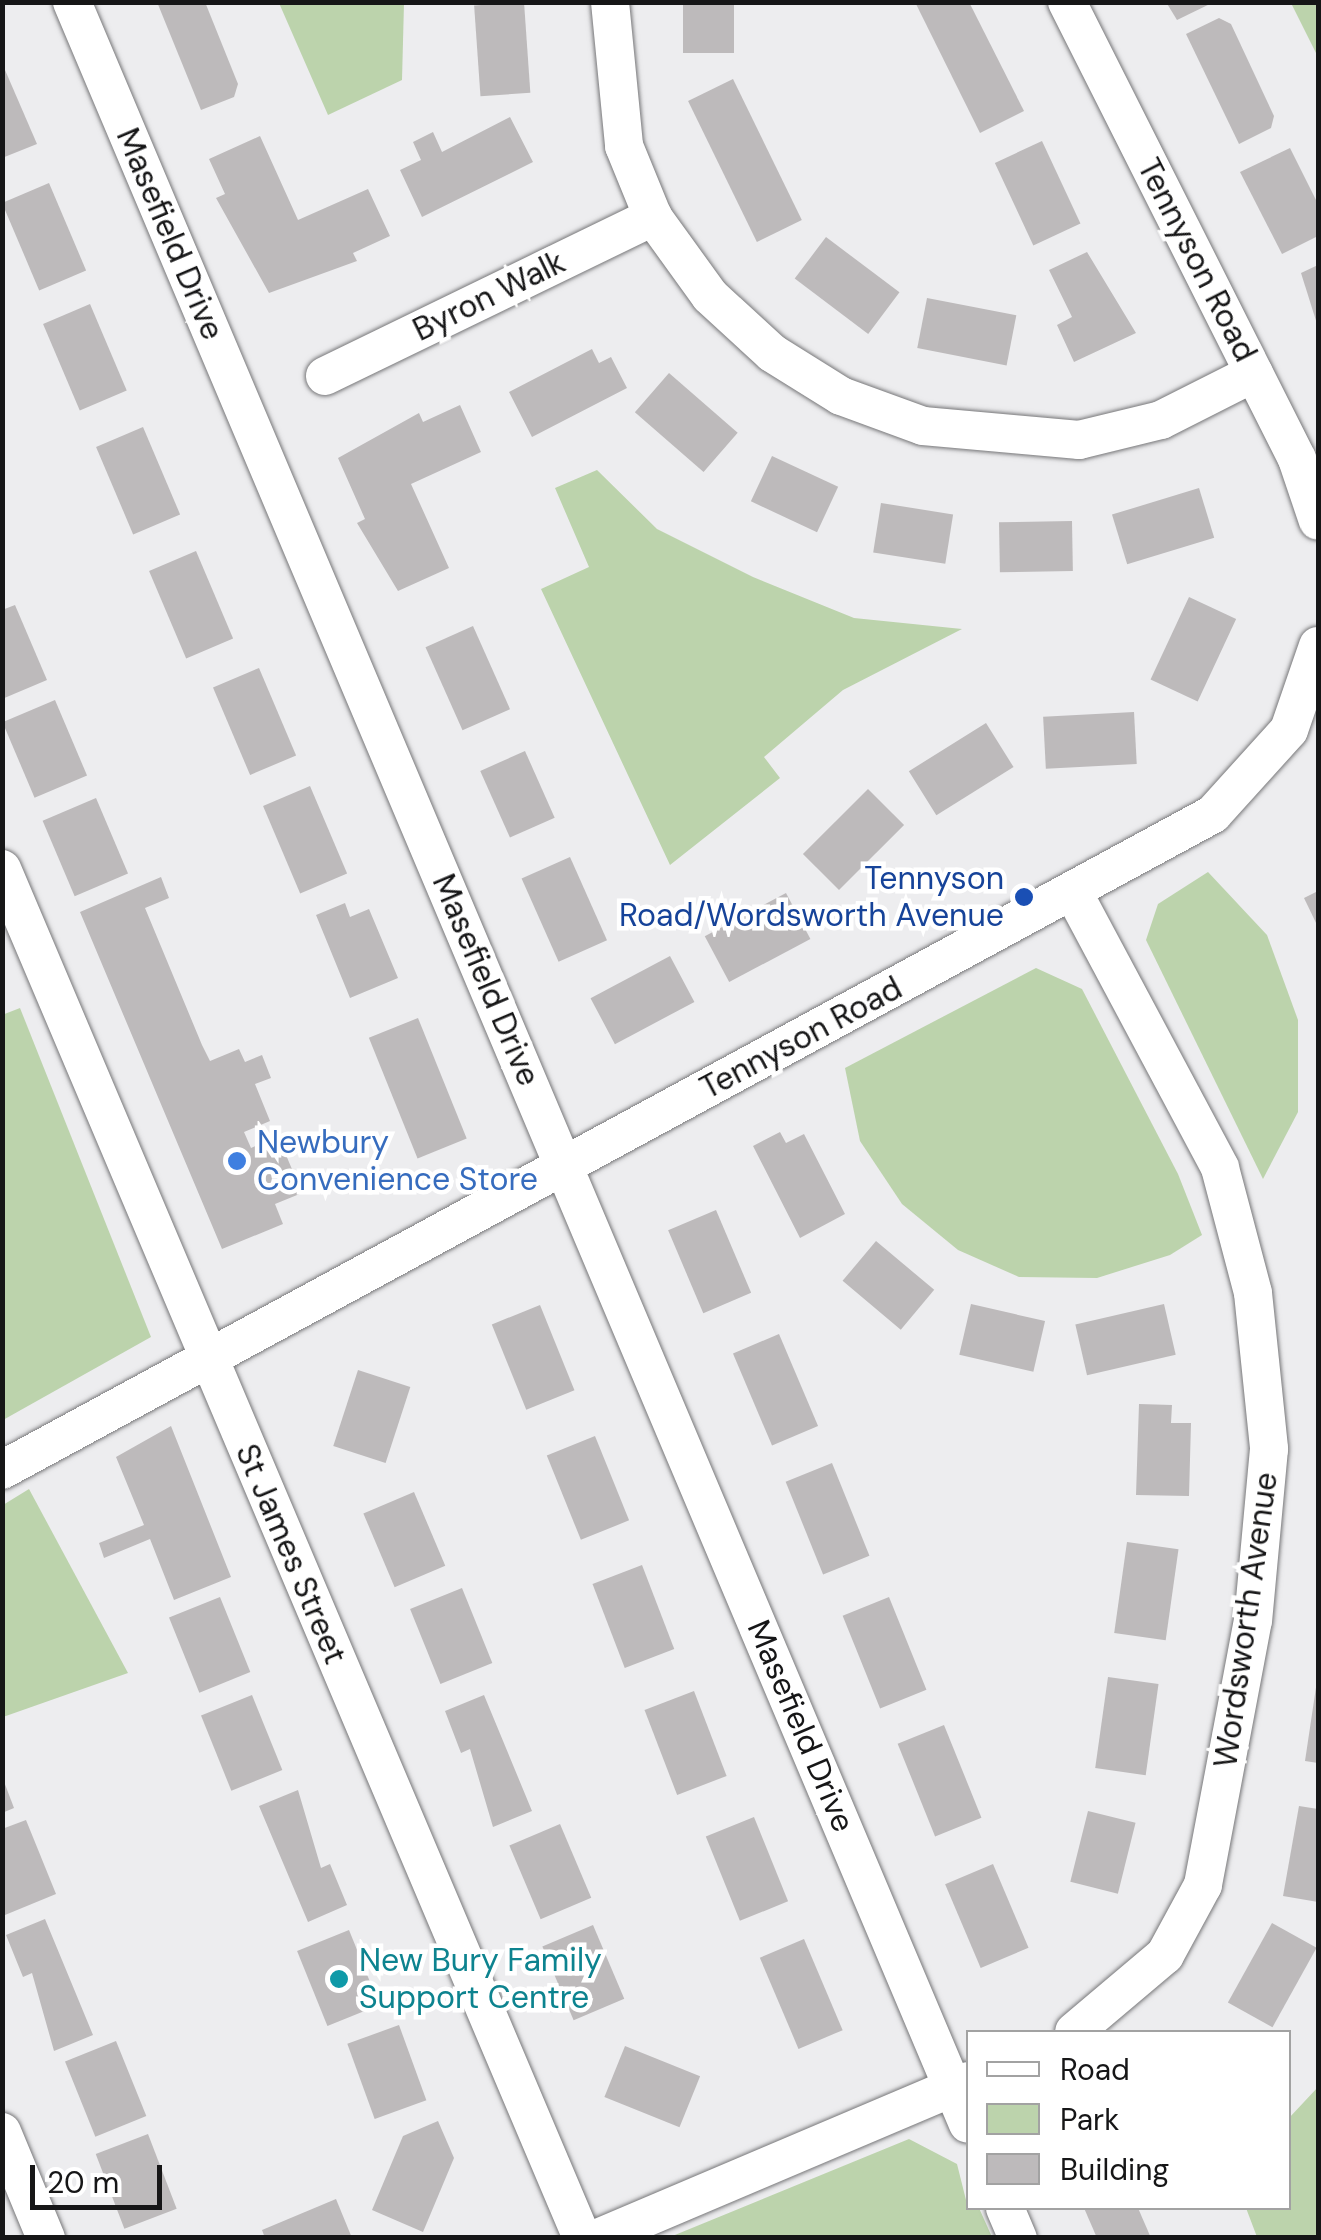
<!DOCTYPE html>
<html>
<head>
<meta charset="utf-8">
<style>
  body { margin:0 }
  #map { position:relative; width:1321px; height:2240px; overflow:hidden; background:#ededef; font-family:"DM Sans",sans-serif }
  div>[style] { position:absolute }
  .green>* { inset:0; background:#bcd3ac }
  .building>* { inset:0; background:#bdbabb; transform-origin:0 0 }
  .roads { filter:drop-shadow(0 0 2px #777779) drop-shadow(0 0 2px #777779) }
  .street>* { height:38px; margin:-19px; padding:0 19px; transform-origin:19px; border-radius:19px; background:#fff }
  .dots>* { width:28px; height:28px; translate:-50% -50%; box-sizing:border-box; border:5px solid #fff; border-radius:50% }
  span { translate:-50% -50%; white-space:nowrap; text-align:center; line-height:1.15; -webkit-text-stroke:9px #fff; paint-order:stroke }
  .street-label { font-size:32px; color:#161617 }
  .transit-label { font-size:32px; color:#164399 }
  .right { translate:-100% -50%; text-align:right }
  .shop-label { font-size:32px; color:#366cbe }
  .left { translate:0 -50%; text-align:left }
  .culture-label { font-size:32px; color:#0d838f }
  .frame { position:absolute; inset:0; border:5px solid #161617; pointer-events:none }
  .legend { position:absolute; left:966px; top:2030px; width:325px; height:180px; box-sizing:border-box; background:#fff; border:2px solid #a2a2a2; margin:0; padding:12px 18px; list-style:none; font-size:30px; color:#161617 }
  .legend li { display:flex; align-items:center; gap:20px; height:50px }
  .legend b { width:50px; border:2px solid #a2a2a2 }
  .scale { position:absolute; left:30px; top:2165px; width:132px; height:45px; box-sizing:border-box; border:5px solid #161617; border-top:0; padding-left:12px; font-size:30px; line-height:35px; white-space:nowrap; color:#161617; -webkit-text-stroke:8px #fff; paint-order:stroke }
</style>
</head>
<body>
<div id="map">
  <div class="green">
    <div style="clip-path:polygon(279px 3px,404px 3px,402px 80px,328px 115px)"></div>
    <div style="clip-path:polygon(1291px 3px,1318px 3px,1318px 57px)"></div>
    <div style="clip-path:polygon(597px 470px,657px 529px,753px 577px,854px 618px,962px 629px,843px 690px,764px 757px,780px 778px,670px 865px,541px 589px,589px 567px,555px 488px)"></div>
    <div style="clip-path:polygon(1208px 872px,1267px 935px,1298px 1020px,1298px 1112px,1263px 1179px,1146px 940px,1158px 904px)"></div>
    <div style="clip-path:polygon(1036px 968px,1082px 989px,1178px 1174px,1202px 1235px,1170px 1255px,1097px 1278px,1019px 1277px,958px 1250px,902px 1204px,860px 1141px,845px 1068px)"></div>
    <div style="clip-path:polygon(20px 1008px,151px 1337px,3px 1420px,2px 1015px)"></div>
    <div style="clip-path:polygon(29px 1489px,128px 1673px,3px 1717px,3px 1505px)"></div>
    <div style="clip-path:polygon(1318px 2087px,1318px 2237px,1257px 2237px,1246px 2208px,1288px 2208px,1289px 2118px)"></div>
    <div style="clip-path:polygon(909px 2139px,957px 2164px,968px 2208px,979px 2208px,992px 2237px,670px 2237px)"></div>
  </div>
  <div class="building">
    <div style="clip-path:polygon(157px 2px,205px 2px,238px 84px,234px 97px,201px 110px)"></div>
    <div style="left:524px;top:2px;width:91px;height:50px;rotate:86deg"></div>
    <div style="left:683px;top:2px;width:51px;height:51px"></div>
    <div style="clip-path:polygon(915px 2px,969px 2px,1024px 111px,980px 133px)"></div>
    <div style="clip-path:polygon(1166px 2px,1214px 2px,1177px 20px)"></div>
    <div style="clip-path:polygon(1219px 18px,1231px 24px,1274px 116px,1271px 128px,1239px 144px,1186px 34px)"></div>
    <div style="clip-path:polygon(2px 63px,37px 144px,2px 158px)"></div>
    <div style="left:733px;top:79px;width:157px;height:50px;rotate:64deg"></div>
    <div style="clip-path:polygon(510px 117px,533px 162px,422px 217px,400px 170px,421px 160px,413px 142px,433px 132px,442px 152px)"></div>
    <div style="clip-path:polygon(260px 136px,298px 220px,368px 189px,390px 236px,353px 253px,357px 261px,269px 293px,216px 198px,225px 194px,209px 159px)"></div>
    <div style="left:1042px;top:141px;width:91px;height:52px;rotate:65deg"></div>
    <div style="clip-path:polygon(1290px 148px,1318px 204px,1318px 236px,1282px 254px,1240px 172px)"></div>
    <div style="left:49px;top:183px;width:95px;height:51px;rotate:67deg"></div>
    <div style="left:826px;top:237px;width:92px;height:52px;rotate:37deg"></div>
    <div style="clip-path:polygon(1087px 252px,1136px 333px,1074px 362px,1057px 325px,1072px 317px,1049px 270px)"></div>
    <div style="clip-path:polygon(1318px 265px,1318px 327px,1301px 273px)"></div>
    <div style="left:927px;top:298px;width:91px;height:51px;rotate:11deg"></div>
    <div style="left:90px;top:304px;width:94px;height:51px;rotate:67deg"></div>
    <div style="clip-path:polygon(592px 349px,599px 363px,611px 357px,627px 388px,532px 437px,509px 392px)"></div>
    <div style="left:669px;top:373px;width:91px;height:52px;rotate:41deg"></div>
    <div style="clip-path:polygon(460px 405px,481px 452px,411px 484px,449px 568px,398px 591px,357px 523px,365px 519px,338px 458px,419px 413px,423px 422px)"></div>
    <div style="left:143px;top:427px;width:95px;height:51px;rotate:67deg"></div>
    <div style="left:772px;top:456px;width:73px;height:50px;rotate:25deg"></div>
    <div style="left:1199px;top:488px;width:52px;height:91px;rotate:73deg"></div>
    <div style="left:881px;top:503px;width:73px;height:50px;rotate:9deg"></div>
    <div style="left:1072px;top:521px;width:50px;height:73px;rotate:89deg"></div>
    <div style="left:196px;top:551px;width:95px;height:51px;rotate:67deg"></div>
    <div style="left:1189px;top:597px;width:52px;height:91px;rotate:25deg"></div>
    <div style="clip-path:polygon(15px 605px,47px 680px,2px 699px,2px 610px)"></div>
    <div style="left:473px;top:626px;width:91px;height:52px;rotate:66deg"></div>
    <div style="left:259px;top:668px;width:95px;height:50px;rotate:67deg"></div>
    <div style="left:55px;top:700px;width:82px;height:57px;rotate:67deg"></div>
    <div style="left:1134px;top:712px;width:52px;height:91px;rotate:87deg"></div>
    <div style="left:986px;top:723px;width:52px;height:91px;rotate:58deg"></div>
    <div style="left:525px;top:751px;width:73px;height:49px;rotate:66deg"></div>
    <div style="left:310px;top:786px;width:95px;height:51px;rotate:67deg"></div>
    <div style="left:868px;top:789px;width:51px;height:92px;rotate:45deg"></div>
    <div style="left:96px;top:798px;width:82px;height:58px;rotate:67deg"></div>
    <div style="left:570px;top:857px;width:91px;height:53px;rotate:66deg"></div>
    <div style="clip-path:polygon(161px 877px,169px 898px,145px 908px,202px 1045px,210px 1061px,239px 1049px,245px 1062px,262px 1055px,271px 1078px,255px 1084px,270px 1121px,244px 1132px,251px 1148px,278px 1136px,302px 1193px,275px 1204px,283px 1224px,222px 1249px,80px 912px)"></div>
    <div style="clip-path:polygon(1318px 891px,1318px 927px,1304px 898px)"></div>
    <div style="left:786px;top:893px;width:52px;height:92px;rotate:62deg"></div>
    <div style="clip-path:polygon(345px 903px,350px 917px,369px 909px,398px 978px,350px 998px,316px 915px)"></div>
    <div style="left:670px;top:956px;width:52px;height:90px;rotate:62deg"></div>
    <div style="left:418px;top:1018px;width:130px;height:53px;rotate:68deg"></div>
    <div style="clip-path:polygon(780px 1132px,786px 1143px,804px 1134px,845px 1214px,800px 1238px,753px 1146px)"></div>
    <div style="left:716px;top:1210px;width:90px;height:52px;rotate:67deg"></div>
    <div style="left:876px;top:1241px;width:76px;height:52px;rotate:40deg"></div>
    <div style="left:971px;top:1304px;width:76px;height:52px;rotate:13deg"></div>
    <div style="left:1164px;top:1304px;width:52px;height:91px;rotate:77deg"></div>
    <div style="left:540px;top:1305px;width:92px;height:52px;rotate:68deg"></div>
    <div style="left:779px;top:1334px;width:100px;height:50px;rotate:67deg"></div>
    <div style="left:358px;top:1370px;width:55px;height:80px;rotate:18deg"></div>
    <div style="clip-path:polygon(1139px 1404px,1172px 1405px,1171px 1423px,1191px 1423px,1189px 1496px,1136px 1495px)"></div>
    <div style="clip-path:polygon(171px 1426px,231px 1577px,174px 1600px,150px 1539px,104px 1558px,99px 1543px,144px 1525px,116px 1457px)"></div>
    <div style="left:595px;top:1436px;width:91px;height:52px;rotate:68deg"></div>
    <div style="left:832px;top:1463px;width:100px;height:50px;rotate:68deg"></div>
    <div style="left:414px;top:1492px;width:80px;height:55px;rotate:67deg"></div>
    <div style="left:1127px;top:1542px;width:52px;height:92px;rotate:8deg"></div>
    <div style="left:642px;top:1565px;width:90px;height:53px;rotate:69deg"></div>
    <div style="left:462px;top:1588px;width:81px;height:56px;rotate:68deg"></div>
    <div style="left:220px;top:1597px;width:81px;height:55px;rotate:68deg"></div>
    <div style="left:889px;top:1597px;width:100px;height:50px;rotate:68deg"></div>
    <div style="clip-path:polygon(1318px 1674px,1318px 1763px,1305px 1761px)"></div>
    <div style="left:1108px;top:1677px;width:51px;height:92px;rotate:8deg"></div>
    <div style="left:694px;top:1691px;width:91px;height:53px;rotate:69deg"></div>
    <div style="left:252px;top:1695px;width:81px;height:55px;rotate:68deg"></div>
    <div style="clip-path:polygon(484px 1695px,532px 1811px,493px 1827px,470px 1749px,461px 1753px,445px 1711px)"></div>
    <div style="left:944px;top:1725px;width:100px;height:50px;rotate:68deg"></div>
    <div style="clip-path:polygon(3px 1779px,14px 1808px,2px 1813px,2px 1780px)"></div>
    <div style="clip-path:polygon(298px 1790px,321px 1868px,330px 1864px,347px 1905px,308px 1922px,259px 1806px)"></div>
    <div style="clip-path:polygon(1299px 1806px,1318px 1809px,1318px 1902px,1283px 1896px)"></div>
    <div style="left:1088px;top:1811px;width:49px;height:73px;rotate:14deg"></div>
    <div style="left:754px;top:1817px;width:91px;height:52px;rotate:68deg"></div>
    <div style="clip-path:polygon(26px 1820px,56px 1894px,5px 1915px,2px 1829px)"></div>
    <div style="left:560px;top:1824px;width:80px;height:55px;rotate:67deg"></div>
    <div style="left:993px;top:1864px;width:91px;height:52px;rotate:67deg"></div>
    <div style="clip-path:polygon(45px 1919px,93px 2035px,54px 2051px,32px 1973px,23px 1977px,6px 1935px)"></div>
    <div style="left:1272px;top:1923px;width:51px;height:91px;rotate:29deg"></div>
    <div style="left:593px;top:1925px;width:80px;height:55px;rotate:67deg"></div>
    <div style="left:349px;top:1930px;width:81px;height:56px;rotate:68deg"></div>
    <div style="left:804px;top:1939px;width:99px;height:48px;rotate:67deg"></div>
    <div style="left:399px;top:2025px;width:80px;height:55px;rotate:70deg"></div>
    <div style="left:116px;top:2041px;width:81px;height:55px;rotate:68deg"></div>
    <div style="left:625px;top:2046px;width:81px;height:55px;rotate:22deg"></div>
    <div style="clip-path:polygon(438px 2121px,454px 2158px,423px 2232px,372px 2210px,403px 2136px)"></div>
    <div style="left:148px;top:2134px;width:80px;height:56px;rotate:69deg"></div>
    <div style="clip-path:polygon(336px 2199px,352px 2238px,265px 2238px,262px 2230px)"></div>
    <div style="clip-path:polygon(1084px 2208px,1138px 2208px,1151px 2238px,1097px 2238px)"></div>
  </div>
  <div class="roads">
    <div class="street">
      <div style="left:72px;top:2px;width:2303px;rotate:67.11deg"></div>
      <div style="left:610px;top:2px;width:145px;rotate:84.4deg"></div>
      <div style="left:624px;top:146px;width:77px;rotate:67.8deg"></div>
      <div style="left:653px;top:217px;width:97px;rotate:54.2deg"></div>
      <div style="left:710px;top:296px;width:84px;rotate:42.6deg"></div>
      <div style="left:772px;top:353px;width:81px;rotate:31.9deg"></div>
      <div style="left:841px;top:396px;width:87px;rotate:20.1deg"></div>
      <div style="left:923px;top:426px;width:157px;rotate:5.1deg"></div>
      <div style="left:1079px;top:440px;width:84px;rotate:-13.7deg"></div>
      <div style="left:1161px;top:420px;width:104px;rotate:-26.8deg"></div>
      <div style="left:1067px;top:2px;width:512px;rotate:63.28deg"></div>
      <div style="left:1297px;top:459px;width:65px;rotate:71.3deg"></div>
      <div style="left:325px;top:376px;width:365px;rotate:-25.9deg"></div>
      <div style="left:2px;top:869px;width:1487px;rotate:67.04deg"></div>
      <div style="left:1074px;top:894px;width:310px;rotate:61.9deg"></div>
      <div style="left:1220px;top:1168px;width:129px;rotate:75.2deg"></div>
      <div style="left:1253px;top:1293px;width:157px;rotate:84.1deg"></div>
      <div style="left:1269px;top:1449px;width:172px;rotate:95.3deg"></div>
      <div style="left:1253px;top:1620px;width:270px;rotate:100.7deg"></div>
      <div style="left:1203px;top:1885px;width:80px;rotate:118.5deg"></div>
      <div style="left:1165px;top:1955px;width:119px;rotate:139.8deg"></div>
      <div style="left:2px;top:1470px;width:1377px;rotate:-28.44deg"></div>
      <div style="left:1213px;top:814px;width:113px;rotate:-47.9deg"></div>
      <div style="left:1289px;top:730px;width:89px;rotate:-71deg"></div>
      <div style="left:2px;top:2132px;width:115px;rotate:67.5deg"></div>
      <div style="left:1005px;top:2208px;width:33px;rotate:67deg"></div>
      <div style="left:598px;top:2238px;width:402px;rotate:-23deg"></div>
    </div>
  </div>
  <div class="dots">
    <div style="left:1024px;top:897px;background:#1a4fb4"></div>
    <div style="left:237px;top:1161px;background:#3f7fe0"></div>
    <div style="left:339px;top:1979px;background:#0f9aa8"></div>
  </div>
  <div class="street-label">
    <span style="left:170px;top:234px;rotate:67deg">Masefield Drive</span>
    <span style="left:1197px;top:260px;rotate:63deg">Tennyson Road</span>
    <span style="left:489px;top:296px;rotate:-26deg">Byron Walk</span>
    <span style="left:486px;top:980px;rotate:67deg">Masefield Drive</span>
    <span style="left:801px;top:1038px;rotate:-28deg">Tennyson Road</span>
    <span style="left:291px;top:1554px;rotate:67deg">St James Street</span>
    <span style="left:1246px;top:1620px;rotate:-82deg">Wordsworth Avenue</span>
    <span style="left:801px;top:1726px;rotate:67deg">Masefield Drive</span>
  </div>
  <div class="transit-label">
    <span class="right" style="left:1004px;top:897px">Tennyson<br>Road/Wordsworth Avenue</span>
  </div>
  <div class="shop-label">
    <span class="left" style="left:257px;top:1161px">Newbury<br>Convenience Store</span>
  </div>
  <div class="culture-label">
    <span class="left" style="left:359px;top:1979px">New Bury Family<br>Support Centre</span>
  </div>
  <div class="frame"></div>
  <ul class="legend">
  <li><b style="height:12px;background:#fff"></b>Road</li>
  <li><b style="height:28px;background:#bcd3ac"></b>Park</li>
  <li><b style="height:28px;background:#bdbabb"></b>Building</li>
  </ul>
  <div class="scale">20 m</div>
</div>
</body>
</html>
